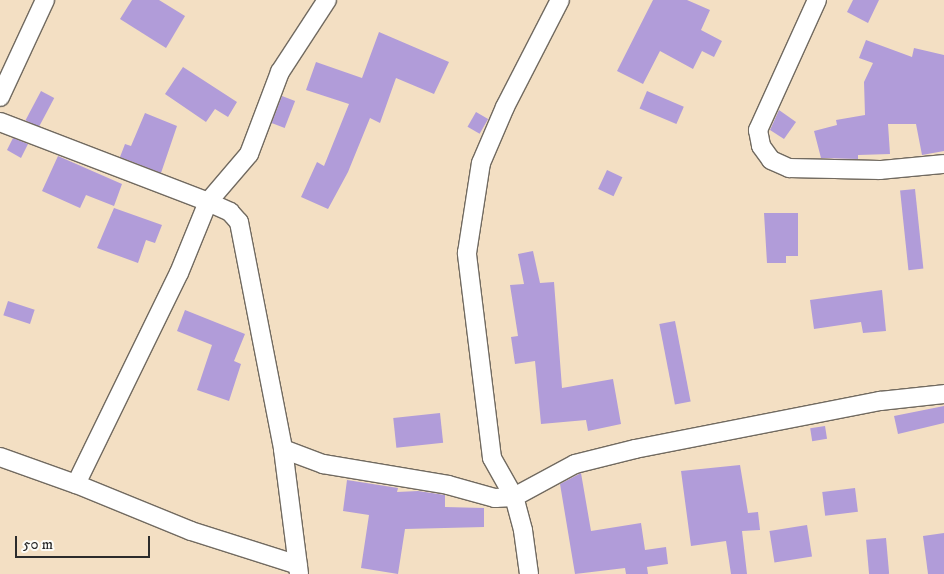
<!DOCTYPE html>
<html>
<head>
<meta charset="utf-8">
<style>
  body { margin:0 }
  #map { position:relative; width:944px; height:574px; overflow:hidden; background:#f3dfc3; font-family:"IM FELL DW Pica",serif }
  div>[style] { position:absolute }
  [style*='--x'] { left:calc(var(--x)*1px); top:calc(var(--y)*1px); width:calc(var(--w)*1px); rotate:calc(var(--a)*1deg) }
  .building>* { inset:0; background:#b19cd9; transform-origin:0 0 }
  .roads { filter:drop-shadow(1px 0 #716a60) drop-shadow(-1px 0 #716a60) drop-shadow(0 1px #716a60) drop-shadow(0 -1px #716a60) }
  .minor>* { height:18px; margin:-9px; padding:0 9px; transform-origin:9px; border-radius:9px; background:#fff }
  span { translate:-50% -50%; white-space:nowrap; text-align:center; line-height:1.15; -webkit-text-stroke:5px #fdfcf7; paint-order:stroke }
  .scale { position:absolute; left:15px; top:536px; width:135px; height:22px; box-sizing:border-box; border:2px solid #2b2b2b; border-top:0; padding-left:6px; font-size:15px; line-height:18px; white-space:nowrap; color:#2b2b2b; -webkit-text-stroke:4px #fdfcf7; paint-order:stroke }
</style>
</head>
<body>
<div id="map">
  <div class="building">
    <div style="clip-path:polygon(132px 0,159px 0,185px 16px,166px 48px,120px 19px)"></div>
    <div style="clip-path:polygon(653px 0,687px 0,710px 10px,701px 30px,722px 41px,714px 57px,702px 51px,693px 69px,660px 51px,643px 84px,617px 71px)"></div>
    <div style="clip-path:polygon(853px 0,879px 0,868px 23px,847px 12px)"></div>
    <div style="clip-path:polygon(379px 32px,449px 62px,434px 94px,396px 78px,380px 123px,370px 118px,348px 172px,328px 209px,301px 197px,317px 162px,324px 166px,349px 104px,306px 90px,316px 62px,362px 78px)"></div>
    <div style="clip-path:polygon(866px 40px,912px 57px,914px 48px,944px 55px,944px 151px,922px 155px,916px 124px,888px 124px,890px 154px,858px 155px,858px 159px,821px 158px,814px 131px,837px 125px,836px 120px,865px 115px,864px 82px,873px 63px,859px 58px)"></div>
    <div style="clip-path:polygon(183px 67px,237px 102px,228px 117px,215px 109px,206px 122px,165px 94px)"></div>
    <div style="left:41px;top:91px;width:15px;height:33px;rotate:28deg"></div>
    <div style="left:647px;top:91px;width:40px;height:19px;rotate:23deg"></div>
    <div style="left:282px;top:96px;width:14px;height:29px;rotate:21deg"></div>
    <div style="clip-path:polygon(779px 110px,796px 122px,784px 139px,770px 130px)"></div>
    <div style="left:476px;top:112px;width:14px;height:17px;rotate:30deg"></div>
    <div style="clip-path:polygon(145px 113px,177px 126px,161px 173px,120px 157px,125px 144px,131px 146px)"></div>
    <div style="clip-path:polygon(13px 138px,28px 144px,21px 158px,7px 150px)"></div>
    <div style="clip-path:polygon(58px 156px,122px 184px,114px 206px,86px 195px,80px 208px,42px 191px)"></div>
    <div style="left:607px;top:170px;width:17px;height:21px;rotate:25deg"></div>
    <div style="left:915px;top:189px;width:80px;height:15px;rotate:84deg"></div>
    <div style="clip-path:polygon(114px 208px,162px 225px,155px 243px,146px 240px,138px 263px,97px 248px)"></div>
    <div style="clip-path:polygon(764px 213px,798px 213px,798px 256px,786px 256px,786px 263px,767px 263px)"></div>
    <div style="clip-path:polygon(533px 251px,540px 283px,554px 282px,562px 388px,613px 379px,621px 424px,588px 431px,586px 420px,541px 424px,535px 361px,515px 364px,511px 337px,518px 336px,510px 285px,524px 284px,518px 254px)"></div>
    <div style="clip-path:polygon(882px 290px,886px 331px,863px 333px,861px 322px,814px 329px,810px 300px)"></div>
    <div style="left:8px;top:301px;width:28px;height:15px;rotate:18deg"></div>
    <div style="clip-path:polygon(185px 310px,245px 334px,234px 361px,241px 364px,229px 401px,197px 390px,212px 345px,177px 331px)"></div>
    <div style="left:675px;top:321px;width:82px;height:16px;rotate:79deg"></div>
    <div style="clip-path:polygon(944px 406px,944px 423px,898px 434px,894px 416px)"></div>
    <div style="left:440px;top:413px;width:30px;height:47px;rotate:84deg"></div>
    <div style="left:825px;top:426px;width:13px;height:15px;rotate:81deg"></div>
    <div style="clip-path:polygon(740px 465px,748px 513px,758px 512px,760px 530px,742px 531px,747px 574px,731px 574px,726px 541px,691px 546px,681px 471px)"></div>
    <div style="clip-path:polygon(581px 473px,591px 531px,641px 523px,645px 550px,666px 547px,668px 564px,647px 567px,648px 574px,626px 574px,625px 568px,575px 574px,560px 484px)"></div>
    <div style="clip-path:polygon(347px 480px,398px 488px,397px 492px,418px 491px,445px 495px,445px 507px,484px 508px,484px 527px,405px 529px,398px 574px,361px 568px,369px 515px,343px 511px)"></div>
    <div style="left:855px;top:488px;width:24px;height:33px;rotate:83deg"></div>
    <div style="left:807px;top:525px;width:32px;height:38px;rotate:81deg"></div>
    <div style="clip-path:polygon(944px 533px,944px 574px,928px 574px,923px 536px)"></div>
    <div style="left:886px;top:538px;width:36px;height:20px;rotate:85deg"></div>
  </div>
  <div class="roads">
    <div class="minor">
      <div style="--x:817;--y:0;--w:143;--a:114.4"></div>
      <div style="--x:758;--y:130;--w:16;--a:79"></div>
      <div style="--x:761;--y:146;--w:17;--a:54"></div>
      <div style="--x:771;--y:160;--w:20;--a:24"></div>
      <div style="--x:789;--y:168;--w:91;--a:1.3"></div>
      <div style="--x:880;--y:170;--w:64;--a:-5.4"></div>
      <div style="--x:0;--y:97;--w:107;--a:-65.1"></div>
      <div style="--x:0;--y:122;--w:223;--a:21"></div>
      <div style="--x:208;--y:202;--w:24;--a:24"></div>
      <div style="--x:230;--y:212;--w:13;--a:48"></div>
      <div style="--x:239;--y:222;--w:231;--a:79"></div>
      <div style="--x:283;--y:449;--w:126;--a:82.7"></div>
      <div style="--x:283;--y:449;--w:43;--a:20.6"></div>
      <div style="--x:323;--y:464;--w:127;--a:9.5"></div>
      <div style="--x:448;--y:485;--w:49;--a:15.5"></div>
      <div style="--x:495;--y:498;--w:19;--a:-3"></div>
      <div style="--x:514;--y:497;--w:69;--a:-28.4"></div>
      <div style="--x:575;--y:464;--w:62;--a:-14"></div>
      <div style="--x:635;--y:449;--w:250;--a:-11.1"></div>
      <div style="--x:880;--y:401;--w:64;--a:-6.2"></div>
      <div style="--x:0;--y:457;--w:81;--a:19.6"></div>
      <div style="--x:76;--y:484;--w:124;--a:22.2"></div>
      <div style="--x:191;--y:531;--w:112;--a:17.6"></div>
      <div style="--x:76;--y:484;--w:235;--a:-64"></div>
      <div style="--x:179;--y:273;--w:77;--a:-67.8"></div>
      <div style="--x:208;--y:202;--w:63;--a:-49.5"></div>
      <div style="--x:249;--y:154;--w:88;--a:-69.3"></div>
      <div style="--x:280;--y:72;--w:86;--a:-56.9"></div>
      <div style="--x:529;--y:574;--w:44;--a:-97.8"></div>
      <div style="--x:523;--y:530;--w:34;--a:-105"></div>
      <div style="--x:514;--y:497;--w:45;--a:-119.4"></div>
      <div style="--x:492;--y:458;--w:207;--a:-97"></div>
      <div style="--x:467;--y:253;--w:91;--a:-81.2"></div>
      <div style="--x:481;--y:163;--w:61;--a:-66.8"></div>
      <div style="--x:505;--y:107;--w:120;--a:-62.8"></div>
    </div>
  </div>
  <div class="scale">50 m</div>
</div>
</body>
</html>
